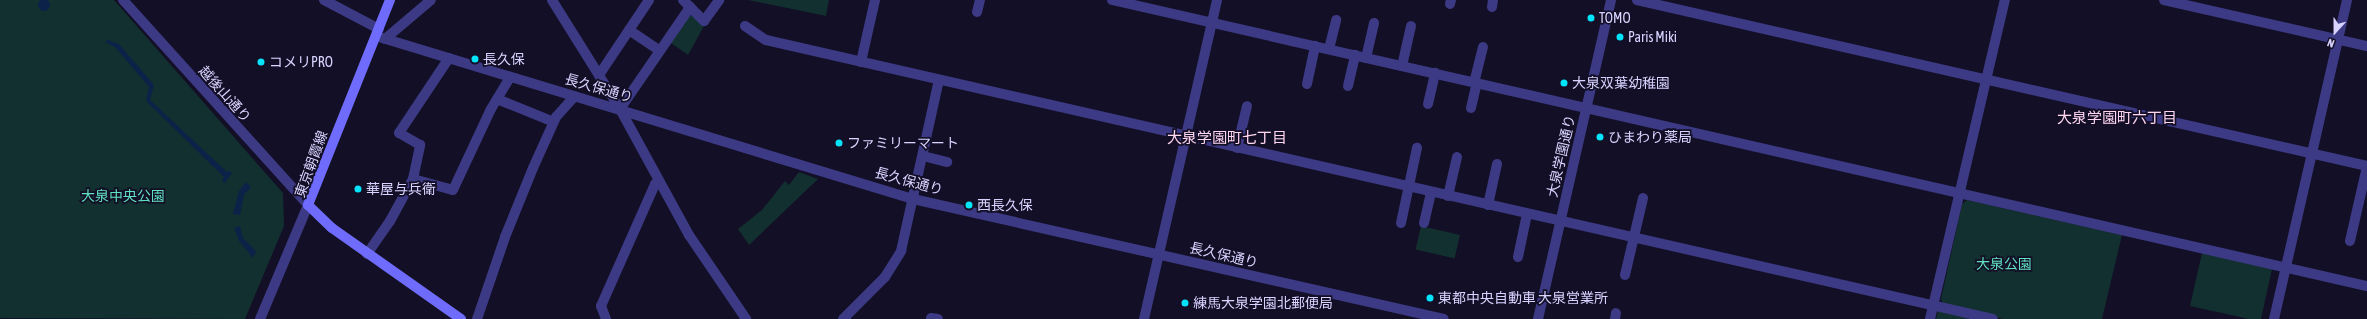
<!DOCTYPE html>
<html>
<head>
<meta charset="utf-8">
<style>
  body { margin:0 }
  #map { position:relative; width:2367px; height:319px; overflow:hidden; background:#130f26; font-family:"Asap Condensed","Noto Sans JP",sans-serif }
  div>[style] { position:absolute }
  [style*='--x'] { left:calc(var(--x)*1px); top:calc(var(--y)*1px); width:calc(var(--w)*1px); rotate:calc(var(--a)*1deg) }
  .green>* { inset:0; background:#12302f; transform-origin:0 0 }
  .water>* { inset:0; background:#0c2248 }
  .round { border-radius:50% }
  .minor>* { height:10px; margin:-5px; padding:0 5px; transform-origin:5px; border-radius:5px; background:#3d3a85 }
  .tertiary>* { height:10px; margin:-5px; padding:0 5px; transform-origin:5px; border-radius:5px; background:#3d3a85 }
  .secondary>* { height:10px; margin:-5px; padding:0 5px; transform-origin:5px; border-radius:5px; background:#6f6bff }
  .dots>* { width:11px; height:11px; translate:-50% -50%; box-sizing:border-box; border:2px solid #130f26; border-radius:50% }
  span { translate:-50% -50%; white-space:nowrap; text-align:center; line-height:1.15; -webkit-text-stroke:3.5px #130f26; paint-order:stroke }
  .poi-label { font-size:14px; color:#d9d4ff }
  .left { translate:0 -50%; text-align:left }
  .street-label { font-size:14px; color:#d9d4ff }
  .park-label { font-size:14px; color:#5fe0c0 }
  .neighbourhood-label { font-size:15px; color:#ffd6f0 }
  .north { position:absolute; left:2315px; top:12px; width:40px; height:40px; -webkit-text-stroke:3px #130f26; paint-order:stroke; rotate:201deg; font-size:11px; font-weight:700; line-height:16px; text-align:center; color:#d9d4ff }
  .north::after { content:''; display:block; margin:auto; width:14px; height:18px; background:#d9d4ff; clip-path:polygon(50% 0,100% 100%,50% 72%,0 100%) }
</style>
</head>
<body>
<div id="map">
  <div class="green">
    <div style="clip-path:polygon(0 0,114px 0,283px 193px,284px 226px,245px 319px,0 318px)"></div>
    <div style="clip-path:polygon(748px 0,829px 0,826px 16px)"></div>
    <div style="clip-path:polygon(689px 16px,694px 16px,704px 26px,688px 55px,671px 43px)"></div>
    <div style="clip-path:polygon(799px 172px,818px 179px,749px 245px,738px 229px,762px 210px,785px 181px,789px 185px)"></div>
    <div style="clip-path:polygon(1967px 200px,2122px 235px,2102px 319px,2003px 319px,1944px 306px,1941px 299px,1962px 204px)"></div>
    <div style="left:1421px;top:226px;width:40px;height:24px;rotate:13deg"></div>
    <div style="clip-path:polygon(2202px 253px,2272px 269px,2261px 319px,2249px 319px,2190px 306px)"></div>
    <div style="clip-path:polygon(1938px 311px,1972px 319px,1936px 319px)"></div>
  </div>
  <div class="water">
    <div class="round" style="left:38px;top:-1px;width:12px;height:12px"></div>
    <div style="clip-path:polygon(108px 40px,119px 44px,154px 85px,150px 100px,227px 172px,229px 171px,232px 173px,225px 183px,222px 181px,224px 177px,146px 101px,149px 87px,115px 47px,105px 42px)"></div>
    <div style="clip-path:polygon(246px 182px,251px 187px,244px 195px,240px 215px,233px 214px,239px 191px)"></div>
    <div style="clip-path:polygon(240px 226px,243px 238px,256px 251px,253px 258px,239px 241px,234px 228px)"></div>
  </div>
  <div class="minor">
    <div style="--x:324;--y:0;--w:62;--a:27.8"></div>
    <div style="--x:552;--y:0;--w:128;--a:58"></div>
    <div style="--x:620;--y:109;--w:144;--a:61.3"></div>
    <div style="--x:689;--y:235;--w:102;--a:55.8"></div>
    <div style="--x:683;--y:0;--w:30;--a:45"></div>
    <div style="--x:704;--y:21;--w:26;--a:-54"></div>
    <div style="--x:1112;--y:0;--w:1287;--a:12.84"></div>
    <div style="--x:1637;--y:0;--w:749;--a:12.81"></div>
    <div style="--x:2164;--y:0;--w:208;--a:12.8"></div>
    <div style="--x:1450;--y:4;--w:4;--a:-76"></div>
    <div style="--x:1492;--y:7;--w:7;--a:-82"></div>
    <div style="--x:977;--y:12;--w:12;--a:-76"></div>
    <div style="--x:745;--y:26;--w:25;--a:34"></div>
    <div style="--x:766;--y:40;--w:1258;--a:12.81"></div>
    <div style="--x:629;--y:30;--w:37;--a:34"></div>
    <div style="--x:385;--y:39;--w:60;--a:-40.3"></div>
    <div style="--x:1329;--y:49;--w:30;--a:-76"></div>
    <div style="--x:1366;--y:58;--w:36;--a:-77"></div>
    <div style="--x:861;--y:62;--w:64;--a:-77.3"></div>
    <div style="--x:1402;--y:66;--w:41;--a:-77.3"></div>
    <div style="--x:599;--y:75;--w:90;--a:-56.3"></div>
    <div style="--x:1474;--y:83;--w:37;--a:-76"></div>
    <div style="--x:1307;--y:84;--w:39;--a:-78"></div>
    <div style="--x:1348;--y:86;--w:32;--a:-77"></div>
    <div style="--x:497;--y:99;--w:61;--a:22"></div>
    <div style="--x:1428;--y:104;--w:32;--a:-77"></div>
    <div style="--x:1471;--y:108;--w:26;--a:-77"></div>
    <div style="--x:620;--y:109;--w:124;--a:-55.5"></div>
    <div style="--x:1237;--y:148;--w:43;--a:-76.6"></div>
    <div style="--x:923;--y:156;--w:25;--a:14"></div>
    <div style="--x:413;--y:179;--w:41;--a:15.4"></div>
    <div style="--x:453;--y:190;--w:89;--a:-64.9"></div>
    <div style="--x:491;--y:109;--w:37;--a:-59"></div>
    <div style="--x:1448;--y:196;--w:40;--a:-77"></div>
    <div style="--x:1488;--y:205;--w:42;--a:-77.6"></div>
    <div style="--x:1401;--y:223;--w:77;--a:-78"></div>
    <div style="--x:1424;--y:223;--w:32;--a:-77"></div>
    <div style="--x:2350;--y:241;--w:76;--a:-77.1"></div>
    <div style="--x:367;--y:254;--w:40;--a:-55.1"></div>
    <div style="--x:390;--y:221;--w:48;--a:-61.3"></div>
    <div style="--x:413;--y:179;--w:35;--a:-78"></div>
    <div style="--x:420;--y:145;--w:24;--a:-150"></div>
    <div style="--x:399;--y:133;--w:90;--a:-56.3"></div>
    <div style="--x:1518;--y:257;--w:44;--a:-78.2"></div>
    <div style="--x:1625;--y:275;--w:79;--a:-76.8"></div>
    <div style="--x:931;--y:318;--w:7;--a:8"></div>
    <div style="--x:477;--y:319;--w:87;--a:-71.1"></div>
    <div style="--x:505;--y:237;--w:74;--a:-67.9"></div>
    <div style="--x:533;--y:168;--w:56;--a:-65.7"></div>
    <div style="--x:556;--y:117;--w:28;--a:-48"></div>
    <div style="--x:606;--y:319;--w:14;--a:-111"></div>
    <div style="--x:601;--y:306;--w:133;--a:-66.1"></div>
    <div style="--x:655;--y:184;--w:4;--a:-27"></div>
    <div style="--x:843;--y:319;--w:59;--a:-45"></div>
    <div style="--x:885;--y:277;--w:31;--a:-58"></div>
    <div style="--x:901;--y:251;--w:175;--a:-77.5"></div>
    <div style="--x:1144;--y:319;--w:327;--a:-77.1"></div>
    <div style="--x:1615;--y:319;--w:6;--a:-81"></div>
    <div style="--x:1930;--y:319;--w:328;--a:-76.8"></div>
    <div style="--x:2274;--y:319;--w:327;--a:-77.1"></div>
  </div>
  <div class="tertiary">
    <div style="--x:123;--y:0;--w:276;--a:47.9"></div>
    <div style="--x:308;--y:205;--w:124;--a:112.8"></div>
    <div style="--x:376;--y:36;--w:561;--a:16.89"></div>
    <div style="--x:913;--y:199;--w:544;--a:12.73"></div>
    <div style="--x:1538;--y:319;--w:327;--a:-77.1"></div>
  </div>
  <div class="secondary">
    <div style="--x:390;--y:0;--w:221;--a:111.8"></div>
    <div style="--x:308;--y:205;--w:33;--a:44"></div>
    <div style="--x:332;--y:228;--w:158;--a:35.2"></div>
  </div>
  <div class="dots">
    <div style="left:1591px;top:18px;background:#00e5ff"></div>
    <div style="left:1620px;top:37px;background:#00e5ff"></div>
    <div style="left:475px;top:59px;background:#00e5ff"></div>
    <div style="left:261px;top:62px;background:#00e5ff"></div>
    <div style="left:1564px;top:83px;background:#00e5ff"></div>
    <div style="left:1600px;top:137px;background:#00e5ff"></div>
    <div style="left:839px;top:143px;background:#00e5ff"></div>
    <div style="left:358px;top:189px;background:#00e5ff"></div>
    <div style="left:969px;top:205px;background:#00e5ff"></div>
    <div style="left:1430px;top:298px;background:#00e5ff"></div>
    <div style="left:1185px;top:303px;background:#00e5ff"></div>
  </div>
  <div class="poi-label">
    <span class="left" style="left:1599px;top:18px">TOMO</span>
    <span class="left" style="left:1628px;top:37px">Paris Miki</span>
    <span class="left" style="left:483px;top:59px">長久保</span>
    <span class="left" style="left:269px;top:62px">コメリPRO</span>
    <span class="left" style="left:1572px;top:83px">大泉双葉幼稚園</span>
    <span class="left" style="left:1608px;top:137px">ひまわり薬局</span>
    <span class="left" style="left:847px;top:143px">ファミリーマート</span>
    <span class="left" style="left:366px;top:189px">華屋与兵衛</span>
    <span class="left" style="left:977px;top:205px">西長久保</span>
    <span class="left" style="left:1438px;top:298px">東都中央自動車 大泉営業所</span>
    <span class="left" style="left:1193px;top:303px">練馬大泉学園北郵便局</span>
  </div>
  <div class="street-label">
    <span style="left:599px;top:88px;rotate:16deg">長久保通り</span>
    <span style="left:225px;top:94px;rotate:48deg">越後山通り</span>
    <span style="left:1561px;top:156px;rotate:-77deg">大泉学園通り</span>
    <span style="left:311px;top:164px;rotate:-70deg">東京朝霞線</span>
    <span style="left:909px;top:181px;rotate:15deg">長久保通り</span>
    <span style="left:1224px;top:255px;rotate:13deg">長久保通り</span>
  </div>
  <div class="park-label">
    <span style="left:123px;top:196px">大泉中央公園</span>
    <span style="left:2004px;top:264px">大泉公園</span>
  </div>
  <div class="neighbourhood-label">
    <span style="left:2117px;top:118px">大泉学園町六丁目</span>
    <span style="left:1227px;top:138px">大泉学園町七丁目</span>
  </div>
  <div class="north">N</div>
</div>
</body>
</html>
